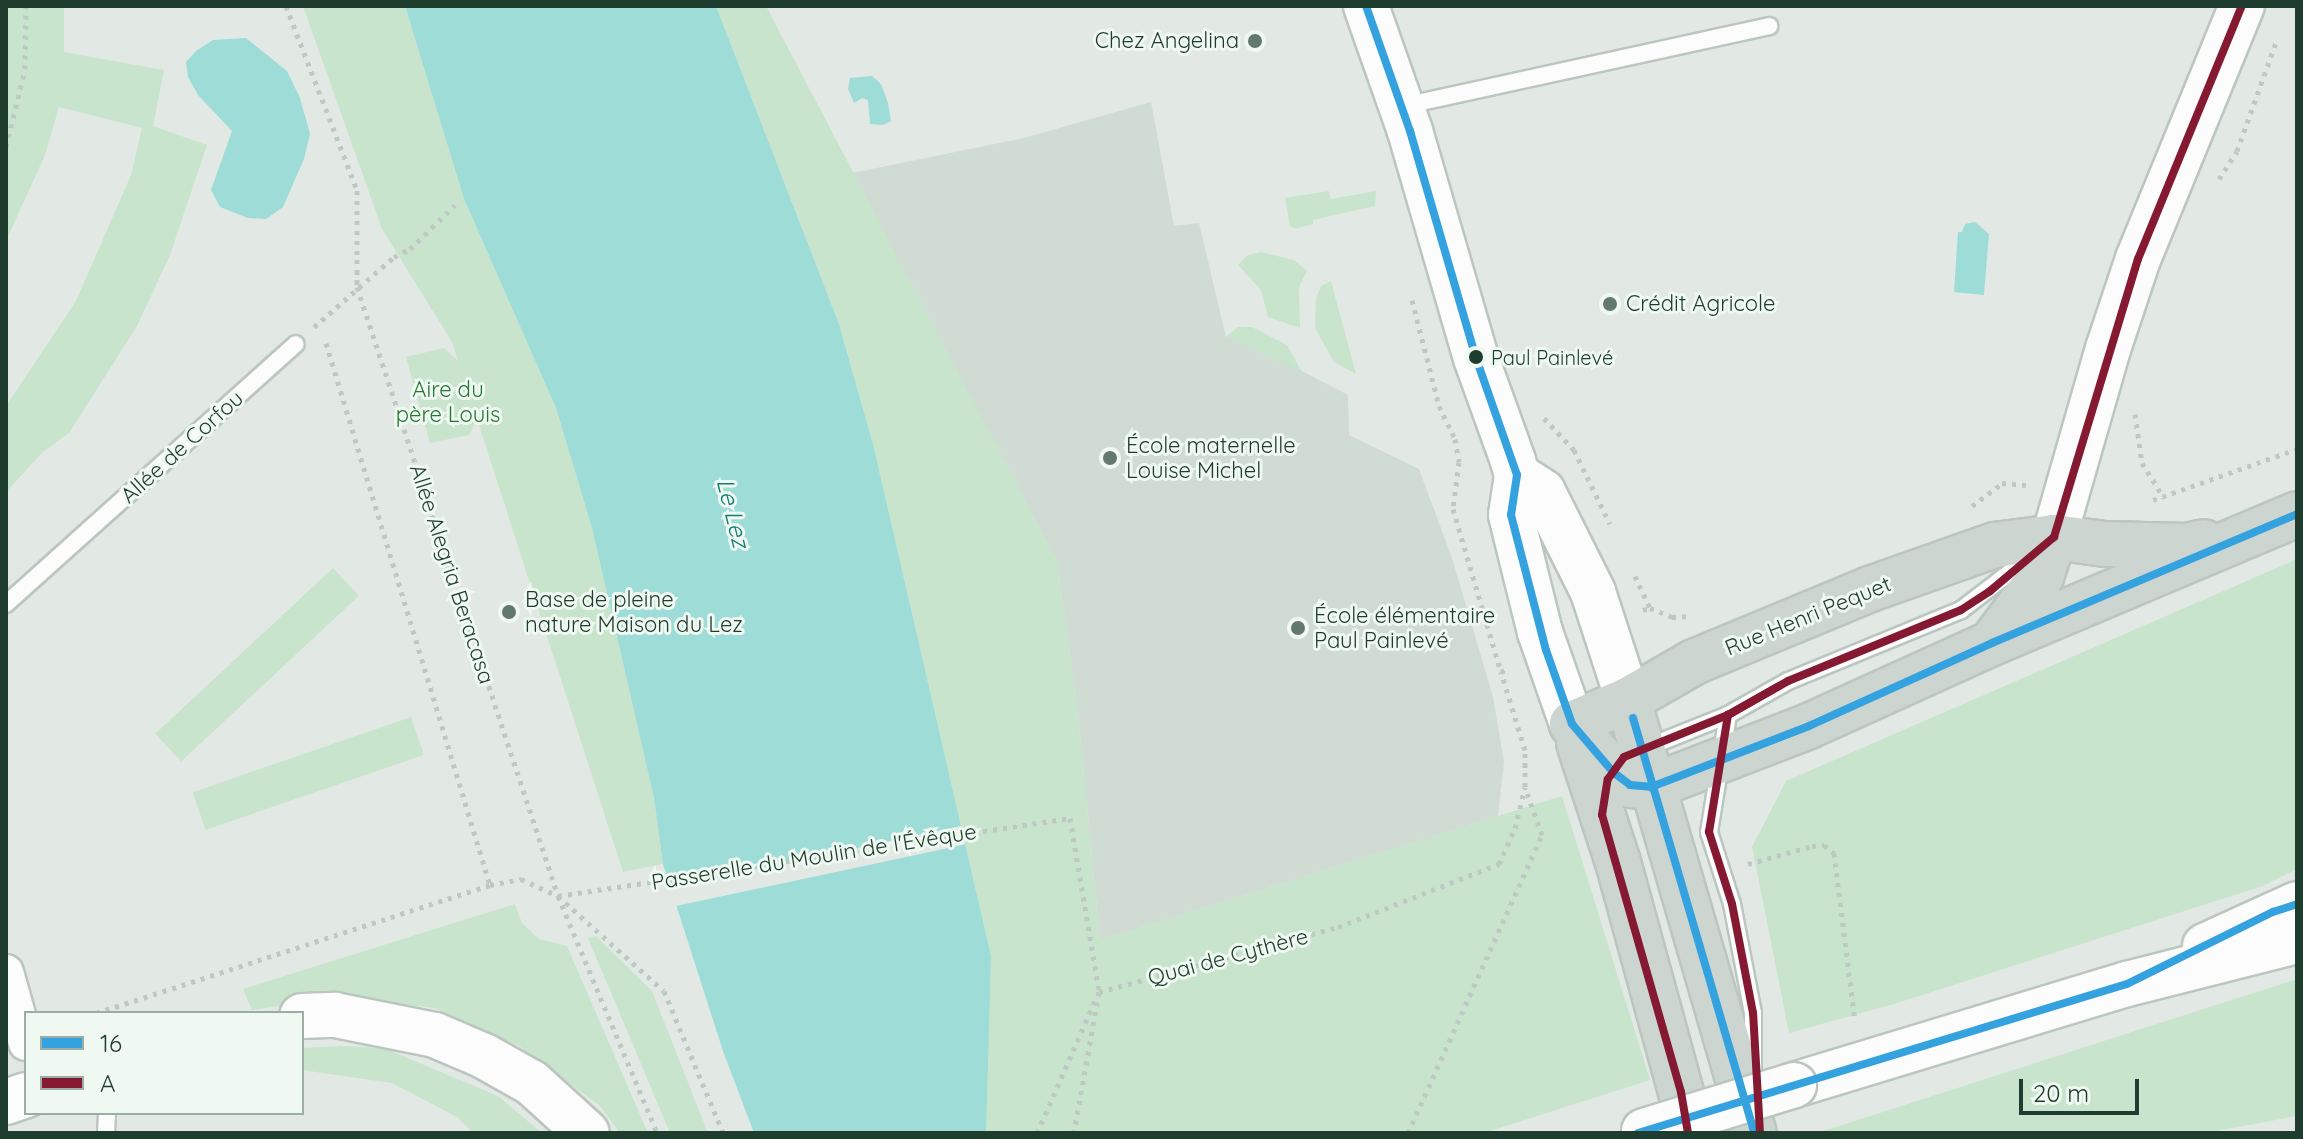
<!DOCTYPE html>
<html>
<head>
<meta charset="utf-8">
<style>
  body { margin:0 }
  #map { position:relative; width:2303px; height:1139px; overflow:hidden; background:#e2e9e4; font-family:Quicksand,sans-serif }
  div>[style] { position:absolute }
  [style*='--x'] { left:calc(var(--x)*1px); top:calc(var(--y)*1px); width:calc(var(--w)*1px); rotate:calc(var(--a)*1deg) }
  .built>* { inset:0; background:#cfdbd3 }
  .green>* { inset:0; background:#c9e4cc; transform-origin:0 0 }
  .water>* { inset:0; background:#9edcd7 }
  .pier>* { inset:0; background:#e2e9e4; transform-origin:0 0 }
  .path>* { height:5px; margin-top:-2.5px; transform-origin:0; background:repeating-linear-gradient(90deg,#bfc9c3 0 4px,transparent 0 10px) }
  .roads { filter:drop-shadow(2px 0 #bbc6bf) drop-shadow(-2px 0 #bbc6bf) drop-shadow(0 2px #bbc6bf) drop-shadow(0 -2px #bbc6bf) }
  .service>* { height:16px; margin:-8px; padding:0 8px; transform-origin:8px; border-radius:8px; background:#fbfcfb }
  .minor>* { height:34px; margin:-17px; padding:0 17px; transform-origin:17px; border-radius:17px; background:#fbfcfb }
  .secondary>* { height:44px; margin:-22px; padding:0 22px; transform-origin:22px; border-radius:22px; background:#fbfcfb }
  .primary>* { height:44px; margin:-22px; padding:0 22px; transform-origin:22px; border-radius:22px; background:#ccd5d0 }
  .bridges { filter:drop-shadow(2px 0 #bbc6bf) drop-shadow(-2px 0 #bbc6bf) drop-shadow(0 2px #bbc6bf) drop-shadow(0 -2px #bbc6bf) }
  .secondary-bridge>* { height:44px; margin:-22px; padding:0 22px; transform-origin:22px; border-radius:22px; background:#fbfcfb }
  .bus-1>* { height:8px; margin:-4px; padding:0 4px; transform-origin:4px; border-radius:4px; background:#35a2e0 }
  .bus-2>* { height:8px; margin:-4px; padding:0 4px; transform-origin:4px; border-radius:4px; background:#841931 }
  .dots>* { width:22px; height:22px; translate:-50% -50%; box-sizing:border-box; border:4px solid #f0f8f2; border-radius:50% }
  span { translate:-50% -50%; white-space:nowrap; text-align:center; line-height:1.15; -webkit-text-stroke:6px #f0f8f2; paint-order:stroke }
  .bus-label { font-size:20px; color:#1e3d2e }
  .left { translate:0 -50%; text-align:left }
  .poi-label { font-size:22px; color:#1e3d2e }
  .right { translate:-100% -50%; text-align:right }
  .park-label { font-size:22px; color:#257833 }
  .street-label { font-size:22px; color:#1e3d2e }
  .water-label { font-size:24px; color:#137e79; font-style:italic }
  .frame { position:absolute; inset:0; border:8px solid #1e3d2e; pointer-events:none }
  .legend { position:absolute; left:24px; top:1011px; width:280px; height:104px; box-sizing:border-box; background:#f0f8f2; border:2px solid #9cada4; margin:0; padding:10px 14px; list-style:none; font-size:24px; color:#1e3d2e }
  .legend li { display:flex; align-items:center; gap:16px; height:40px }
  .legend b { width:40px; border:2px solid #9cada4 }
  .scale { position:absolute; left:2019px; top:1079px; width:120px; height:36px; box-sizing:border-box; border:4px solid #1e3d2e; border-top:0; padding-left:10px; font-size:24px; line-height:28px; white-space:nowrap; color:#1e3d2e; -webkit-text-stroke:6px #f0f8f2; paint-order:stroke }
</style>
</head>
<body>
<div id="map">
  <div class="built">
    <div style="clip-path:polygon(1151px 102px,1174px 226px,1199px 223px,1226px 337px,1273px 356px,1348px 395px,1349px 435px,1419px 469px,1452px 558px,1493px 697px,1504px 762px,1498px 816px,1100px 940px,1078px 713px,1057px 561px,852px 173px,1024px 138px)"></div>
  </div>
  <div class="green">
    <div style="clip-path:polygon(6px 6px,64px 6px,64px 52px,164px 70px,153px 126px,207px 145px,170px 255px,137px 326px,69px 433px,43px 452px,6px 492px,6px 406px,76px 301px,131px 175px,142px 128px,59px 107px,45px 155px,6px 241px)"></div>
    <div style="clip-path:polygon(303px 6px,405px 6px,464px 199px,556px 408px,592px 528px,654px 798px,663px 864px,623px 872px,477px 419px,469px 435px,430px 443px,406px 357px,444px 348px,458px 361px,452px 342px,382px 229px)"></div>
    <div style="clip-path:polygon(716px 6px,766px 6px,1057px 561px,1078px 713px,1100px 940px,1562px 796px,1650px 1080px,1484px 1133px,985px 1133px,991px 956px,873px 444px,839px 324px)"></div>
    <div style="clip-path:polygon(1329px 191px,1331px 199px,1376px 191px,1375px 206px,1313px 220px,1313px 224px,1295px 229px,1290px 226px,1285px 198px)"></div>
    <div style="clip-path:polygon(1261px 252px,1294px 260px,1307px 271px,1299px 287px,1300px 328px,1268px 317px,1261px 290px,1238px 265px,1248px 255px)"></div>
    <div style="clip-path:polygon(1331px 281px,1356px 374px,1334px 362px,1315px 328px,1316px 298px,1321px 286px)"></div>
    <div style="clip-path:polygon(1238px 327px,1252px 327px,1287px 345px,1302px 372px,1226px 337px)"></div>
    <div style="clip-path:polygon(2297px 559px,2297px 869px,2263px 886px,1894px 1004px,1789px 1033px,1752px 847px,1786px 781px)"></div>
    <div style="left:333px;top:568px;width:38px;height:243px;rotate:47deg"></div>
    <div style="left:411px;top:717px;width:40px;height:231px;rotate:71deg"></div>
    <div style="clip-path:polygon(515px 904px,522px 923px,539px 939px,567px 946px,648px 1133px,620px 1133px,600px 1106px,519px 1046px,435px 1008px,343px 997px,252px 1010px,243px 989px)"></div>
    <div style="clip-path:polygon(596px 936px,652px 991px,708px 1133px,670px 1133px,588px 938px)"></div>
    <div style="clip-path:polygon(2297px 979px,2297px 1116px,2205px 1133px,1817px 1133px)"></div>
    <div style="clip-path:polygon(340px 1046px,384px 1048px,498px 1096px,542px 1133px,473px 1133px,457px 1117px,392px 1083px,302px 1070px,302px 1048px)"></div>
  </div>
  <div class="water">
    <div style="clip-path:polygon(405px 6px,716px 6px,839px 324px,873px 444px,991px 956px,986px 1133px,754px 1133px,723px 1051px,663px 864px,654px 798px,592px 528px,556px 408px,464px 199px)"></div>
    <div style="clip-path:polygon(246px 38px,287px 71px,300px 98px,310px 134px,304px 159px,283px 207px,266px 219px,248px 218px,220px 207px,211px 190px,232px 131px,198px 95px,188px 77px,186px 62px,196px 51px,213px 40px)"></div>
    <div style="clip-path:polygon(872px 76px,881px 84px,888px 103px,891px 121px,883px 125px,870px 124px,868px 100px,862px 98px,854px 103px,848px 89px,850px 78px)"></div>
    <div style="clip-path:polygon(1975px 222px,1989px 234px,1984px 295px,1954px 292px,1958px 232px,1962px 232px,1965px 224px)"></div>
  </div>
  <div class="pier">
    <div style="left:961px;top:826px;width:19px;height:299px;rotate:78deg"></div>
  </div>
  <div class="path">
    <div style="--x:286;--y:6;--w:197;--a:68.9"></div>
    <div style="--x:357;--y:190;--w:97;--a:90"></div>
    <div style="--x:357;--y:287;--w:641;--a:71.73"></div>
    <div style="--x:558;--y:896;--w:257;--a:67.3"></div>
    <div style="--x:6;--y:147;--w:80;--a:-76.3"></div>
    <div style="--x:25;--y:69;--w:63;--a:-89.1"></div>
    <div style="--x:2219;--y:179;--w:33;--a:-57"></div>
    <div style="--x:2237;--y:151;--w:116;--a:-70.3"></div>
    <div style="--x:1412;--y:300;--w:109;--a:75.7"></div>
    <div style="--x:1439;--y:406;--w:37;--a:64"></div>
    <div style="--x:1455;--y:439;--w:23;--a:80"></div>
    <div style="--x:1459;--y:462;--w:47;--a:97.3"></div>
    <div style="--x:1453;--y:509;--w:170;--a:73.6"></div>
    <div style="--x:314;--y:327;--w:106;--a:-41.2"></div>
    <div style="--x:394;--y:257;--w:18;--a:-27"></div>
    <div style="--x:410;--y:249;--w:63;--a:-44.4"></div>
    <div style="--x:326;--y:343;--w:566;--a:73.17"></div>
    <div style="--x:2135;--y:414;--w:49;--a:81.9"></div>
    <div style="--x:2142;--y:463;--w:41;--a:57.8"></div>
    <div style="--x:1544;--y:418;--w:44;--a:46.8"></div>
    <div style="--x:1574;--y:450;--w:82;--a:64.1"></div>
    <div style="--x:2153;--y:500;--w:153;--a:-19.5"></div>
    <div style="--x:1972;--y:506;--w:38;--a:-37"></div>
    <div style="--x:2002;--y:483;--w:24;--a:5"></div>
    <div style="--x:1635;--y:576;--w:35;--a:65"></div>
    <div style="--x:1643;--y:610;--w:7;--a:-16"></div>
    <div style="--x:1650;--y:608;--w:24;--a:22"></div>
    <div style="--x:1672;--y:617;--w:19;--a:-3"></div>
    <div style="--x:1748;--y:864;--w:66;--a:-15.7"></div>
    <div style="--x:1812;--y:846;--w:12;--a:-5"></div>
    <div style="--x:1824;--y:845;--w:13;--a:39"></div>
    <div style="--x:1834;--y:853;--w:170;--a:82.9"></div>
    <div style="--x:558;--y:896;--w:518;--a:-8.66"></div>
    <div style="--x:1070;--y:818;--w:176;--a:80.5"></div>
    <div style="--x:1099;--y:992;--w:143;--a:100.1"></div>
    <div style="--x:1099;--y:992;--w:248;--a:-15.2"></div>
    <div style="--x:1338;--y:927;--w:173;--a:-21.4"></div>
    <div style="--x:1499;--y:864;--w:39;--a:-66"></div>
    <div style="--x:1515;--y:828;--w:42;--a:-76.3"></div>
    <div style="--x:1525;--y:787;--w:37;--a:-90"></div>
    <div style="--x:1525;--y:750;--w:82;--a:-107.1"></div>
    <div style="--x:1501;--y:672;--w:9;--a:-27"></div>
    <div style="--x:96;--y:1013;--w:414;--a:-18"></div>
    <div style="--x:490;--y:885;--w:32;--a:-11"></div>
    <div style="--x:521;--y:879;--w:41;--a:24.7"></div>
    <div style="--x:558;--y:896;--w:142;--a:41.9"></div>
    <div style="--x:664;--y:991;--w:154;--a:67.4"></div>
    <div style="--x:1037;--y:1133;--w:144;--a:-66.3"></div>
    <div style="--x:1408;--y:1133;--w:327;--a:-65.8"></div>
    <div style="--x:1542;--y:835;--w:48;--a:-109.6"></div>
  </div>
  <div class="roads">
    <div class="service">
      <div style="--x:1403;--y:106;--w:375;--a:-12.3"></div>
      <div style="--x:6;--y:604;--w:389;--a:-41.9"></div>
      <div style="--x:1728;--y:715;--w:119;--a:99.2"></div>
      <div style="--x:1709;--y:832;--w:76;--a:72.3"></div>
      <div style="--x:1732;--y:904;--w:111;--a:79.1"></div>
      <div style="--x:1753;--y:1013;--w:58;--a:90"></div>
      <div style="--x:1643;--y:749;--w:92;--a:-21.8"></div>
      <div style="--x:1728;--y:715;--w:69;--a:-29.5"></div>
      <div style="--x:1788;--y:681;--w:187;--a:-22.3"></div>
      <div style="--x:1961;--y:610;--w:97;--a:-37.5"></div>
      <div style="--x:106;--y:1133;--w:20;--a:-87"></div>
    </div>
    <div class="minor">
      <div style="--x:6;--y:972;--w:74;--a:74.3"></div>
    </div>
    <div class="secondary">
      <div style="--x:1366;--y:6;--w:133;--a:70.6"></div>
      <div style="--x:1410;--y:131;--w:236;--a:73.8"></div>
      <div style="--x:1476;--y:358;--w:109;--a:70.2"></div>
      <div style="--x:1513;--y:461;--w:15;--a:74"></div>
      <div style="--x:1517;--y:475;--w:40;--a:98.5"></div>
      <div style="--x:1511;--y:515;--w:121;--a:76.1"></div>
      <div style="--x:1540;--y:632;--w:97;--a:70.8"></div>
      <div style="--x:1517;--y:475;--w:31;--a:33"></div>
      <div style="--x:1543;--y:492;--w:112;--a:63.4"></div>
      <div style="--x:1593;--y:592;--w:114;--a:72"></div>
      <div style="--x:2054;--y:537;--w:196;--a:-74"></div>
      <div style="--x:2108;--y:349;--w:95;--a:-71.6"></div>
      <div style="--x:2138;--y:259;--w:274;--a:-67.7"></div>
      <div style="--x:2205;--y:946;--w:101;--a:-24.5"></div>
      <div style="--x:302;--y:1016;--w:33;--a:-2"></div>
      <div style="--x:335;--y:1015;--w:102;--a:11.3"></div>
      <div style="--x:435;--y:1035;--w:53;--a:23.2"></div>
      <div style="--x:484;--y:1056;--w:55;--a:29.4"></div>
      <div style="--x:532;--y:1083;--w:74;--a:42.3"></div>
      <div style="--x:1794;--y:1085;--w:348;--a:-16.9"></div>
      <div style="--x:2127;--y:984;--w:175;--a:-14.2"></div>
      <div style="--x:6;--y:1102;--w:21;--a:-19"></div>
    </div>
    <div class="primary">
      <div style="--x:1993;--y:641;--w:80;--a:-53.1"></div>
      <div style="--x:2041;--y:577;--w:42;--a:-72"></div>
      <div style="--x:1628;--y:700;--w:451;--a:73.8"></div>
      <div style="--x:1572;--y:724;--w:63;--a:49.5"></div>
      <div style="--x:1613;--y:772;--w:21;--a:37"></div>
      <div style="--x:1630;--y:785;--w:21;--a:5"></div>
      <div style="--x:1651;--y:787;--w:169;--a:-21.1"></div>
      <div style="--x:1809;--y:726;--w:201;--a:-24.4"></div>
      <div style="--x:1992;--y:643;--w:331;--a:-22.9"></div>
      <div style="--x:1572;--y:724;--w:61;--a:-23.2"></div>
      <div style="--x:1628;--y:700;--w:76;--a:-29.9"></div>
      <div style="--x:1694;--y:662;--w:191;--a:-22.5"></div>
      <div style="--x:1870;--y:589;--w:133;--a:-19.4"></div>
      <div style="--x:1995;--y:545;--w:60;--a:-7.7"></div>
      <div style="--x:2054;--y:537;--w:51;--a:7.8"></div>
      <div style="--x:2105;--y:544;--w:82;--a:1.4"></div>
      <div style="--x:2187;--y:546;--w:17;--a:-13"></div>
      <div style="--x:1579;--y:743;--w:125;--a:71.9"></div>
      <div style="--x:1618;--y:862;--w:238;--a:74.7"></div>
      <div style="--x:1681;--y:1092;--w:42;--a:80.3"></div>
    </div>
  </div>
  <div class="bridges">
    <div class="secondary-bridge">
      <div style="--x:1644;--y:1131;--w:157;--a:-17"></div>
    </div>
  </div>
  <div class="bus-1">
    <div style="--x:1366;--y:6;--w:133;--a:70.6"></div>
    <div style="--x:1410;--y:131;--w:236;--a:73.8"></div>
    <div style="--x:1476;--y:358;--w:124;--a:70.7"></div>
    <div style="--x:1517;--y:475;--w:40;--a:98.5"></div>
    <div style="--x:1511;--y:515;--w:139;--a:75.5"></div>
    <div style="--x:1546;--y:650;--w:78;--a:70.6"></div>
    <div style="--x:1572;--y:724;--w:63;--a:49.5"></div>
    <div style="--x:1613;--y:772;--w:21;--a:37"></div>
    <div style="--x:1630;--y:785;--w:21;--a:5"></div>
    <div style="--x:1651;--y:787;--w:169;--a:-21.1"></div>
    <div style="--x:1809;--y:726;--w:201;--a:-24.4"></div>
    <div style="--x:1992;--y:643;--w:331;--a:-22.9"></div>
    <div style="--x:1633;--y:718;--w:432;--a:73.7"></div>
    <div style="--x:1638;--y:1133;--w:511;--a:-16.95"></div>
    <div style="--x:2127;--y:984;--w:163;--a:-26.3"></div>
    <div style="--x:2273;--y:912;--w:25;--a:-18"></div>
  </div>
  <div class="bus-2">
    <div style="--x:2054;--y:537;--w:290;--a:-73.2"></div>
    <div style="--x:2138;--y:259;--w:274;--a:-67.7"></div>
    <div style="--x:1688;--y:1133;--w:42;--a:-99.7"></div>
    <div style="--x:1681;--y:1092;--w:288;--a:-105.9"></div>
    <div style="--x:1602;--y:815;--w:36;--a:-81"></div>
    <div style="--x:1608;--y:779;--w:27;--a:-54"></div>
    <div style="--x:1624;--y:757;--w:112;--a:-22"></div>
    <div style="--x:1728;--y:715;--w:69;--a:-29.5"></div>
    <div style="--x:1788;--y:681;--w:187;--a:-22.3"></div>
    <div style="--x:1961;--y:610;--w:35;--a:-33"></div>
    <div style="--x:1990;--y:591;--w:84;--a:-40.2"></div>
    <div style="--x:1760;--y:1133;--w:120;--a:-93.3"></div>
    <div style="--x:1753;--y:1013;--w:111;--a:-100.9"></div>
    <div style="--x:1732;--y:904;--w:76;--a:-107.7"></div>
    <div style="--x:1709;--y:832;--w:119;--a:-80.8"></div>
    <div style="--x:1728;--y:715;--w:59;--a:-29.6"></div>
  </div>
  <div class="dots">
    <div style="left:1255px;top:41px;background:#63796e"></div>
    <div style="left:1610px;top:304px;background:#63796e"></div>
    <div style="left:1476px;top:357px;background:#1e3d2e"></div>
    <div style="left:1110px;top:458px;background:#63796e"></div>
    <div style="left:509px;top:612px;background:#63796e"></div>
    <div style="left:1298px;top:628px;background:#63796e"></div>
  </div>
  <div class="bus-label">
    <span class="left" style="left:1491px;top:357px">Paul Painlevé</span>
  </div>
  <div class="poi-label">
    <span class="right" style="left:1239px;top:41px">Chez Angelina</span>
    <span class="left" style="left:1626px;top:304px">Crédit Agricole</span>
    <span class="left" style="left:1126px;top:458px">École maternelle<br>Louise Michel</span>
    <span class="left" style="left:525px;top:612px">Base de pleine<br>nature Maison du Lez</span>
    <span class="left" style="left:1314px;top:628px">École élémentaire<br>Paul Painlevé</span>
  </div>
  <div class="park-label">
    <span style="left:448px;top:402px">Aire du<br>père Louis</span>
  </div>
  <div class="street-label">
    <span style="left:182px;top:447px;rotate:-42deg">Allée de Corfou</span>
    <span style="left:452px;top:574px;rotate:72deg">Allée Alegria Beracasa</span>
    <span style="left:1808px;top:616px;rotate:-22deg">Rue Henri Pequet</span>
    <span style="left:814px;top:857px;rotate:-9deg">Passerelle du Moulin de l'Évêque</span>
    <span style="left:1228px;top:957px;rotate:-15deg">Quai de Cythère</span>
  </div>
  <div class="water-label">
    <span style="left:733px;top:513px;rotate:76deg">Le Lez</span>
  </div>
  <div class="frame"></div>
  <ul class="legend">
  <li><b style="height:10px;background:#35a2e0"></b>16</li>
  <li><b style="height:10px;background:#841931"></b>A</li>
  </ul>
  <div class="scale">20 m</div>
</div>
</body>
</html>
